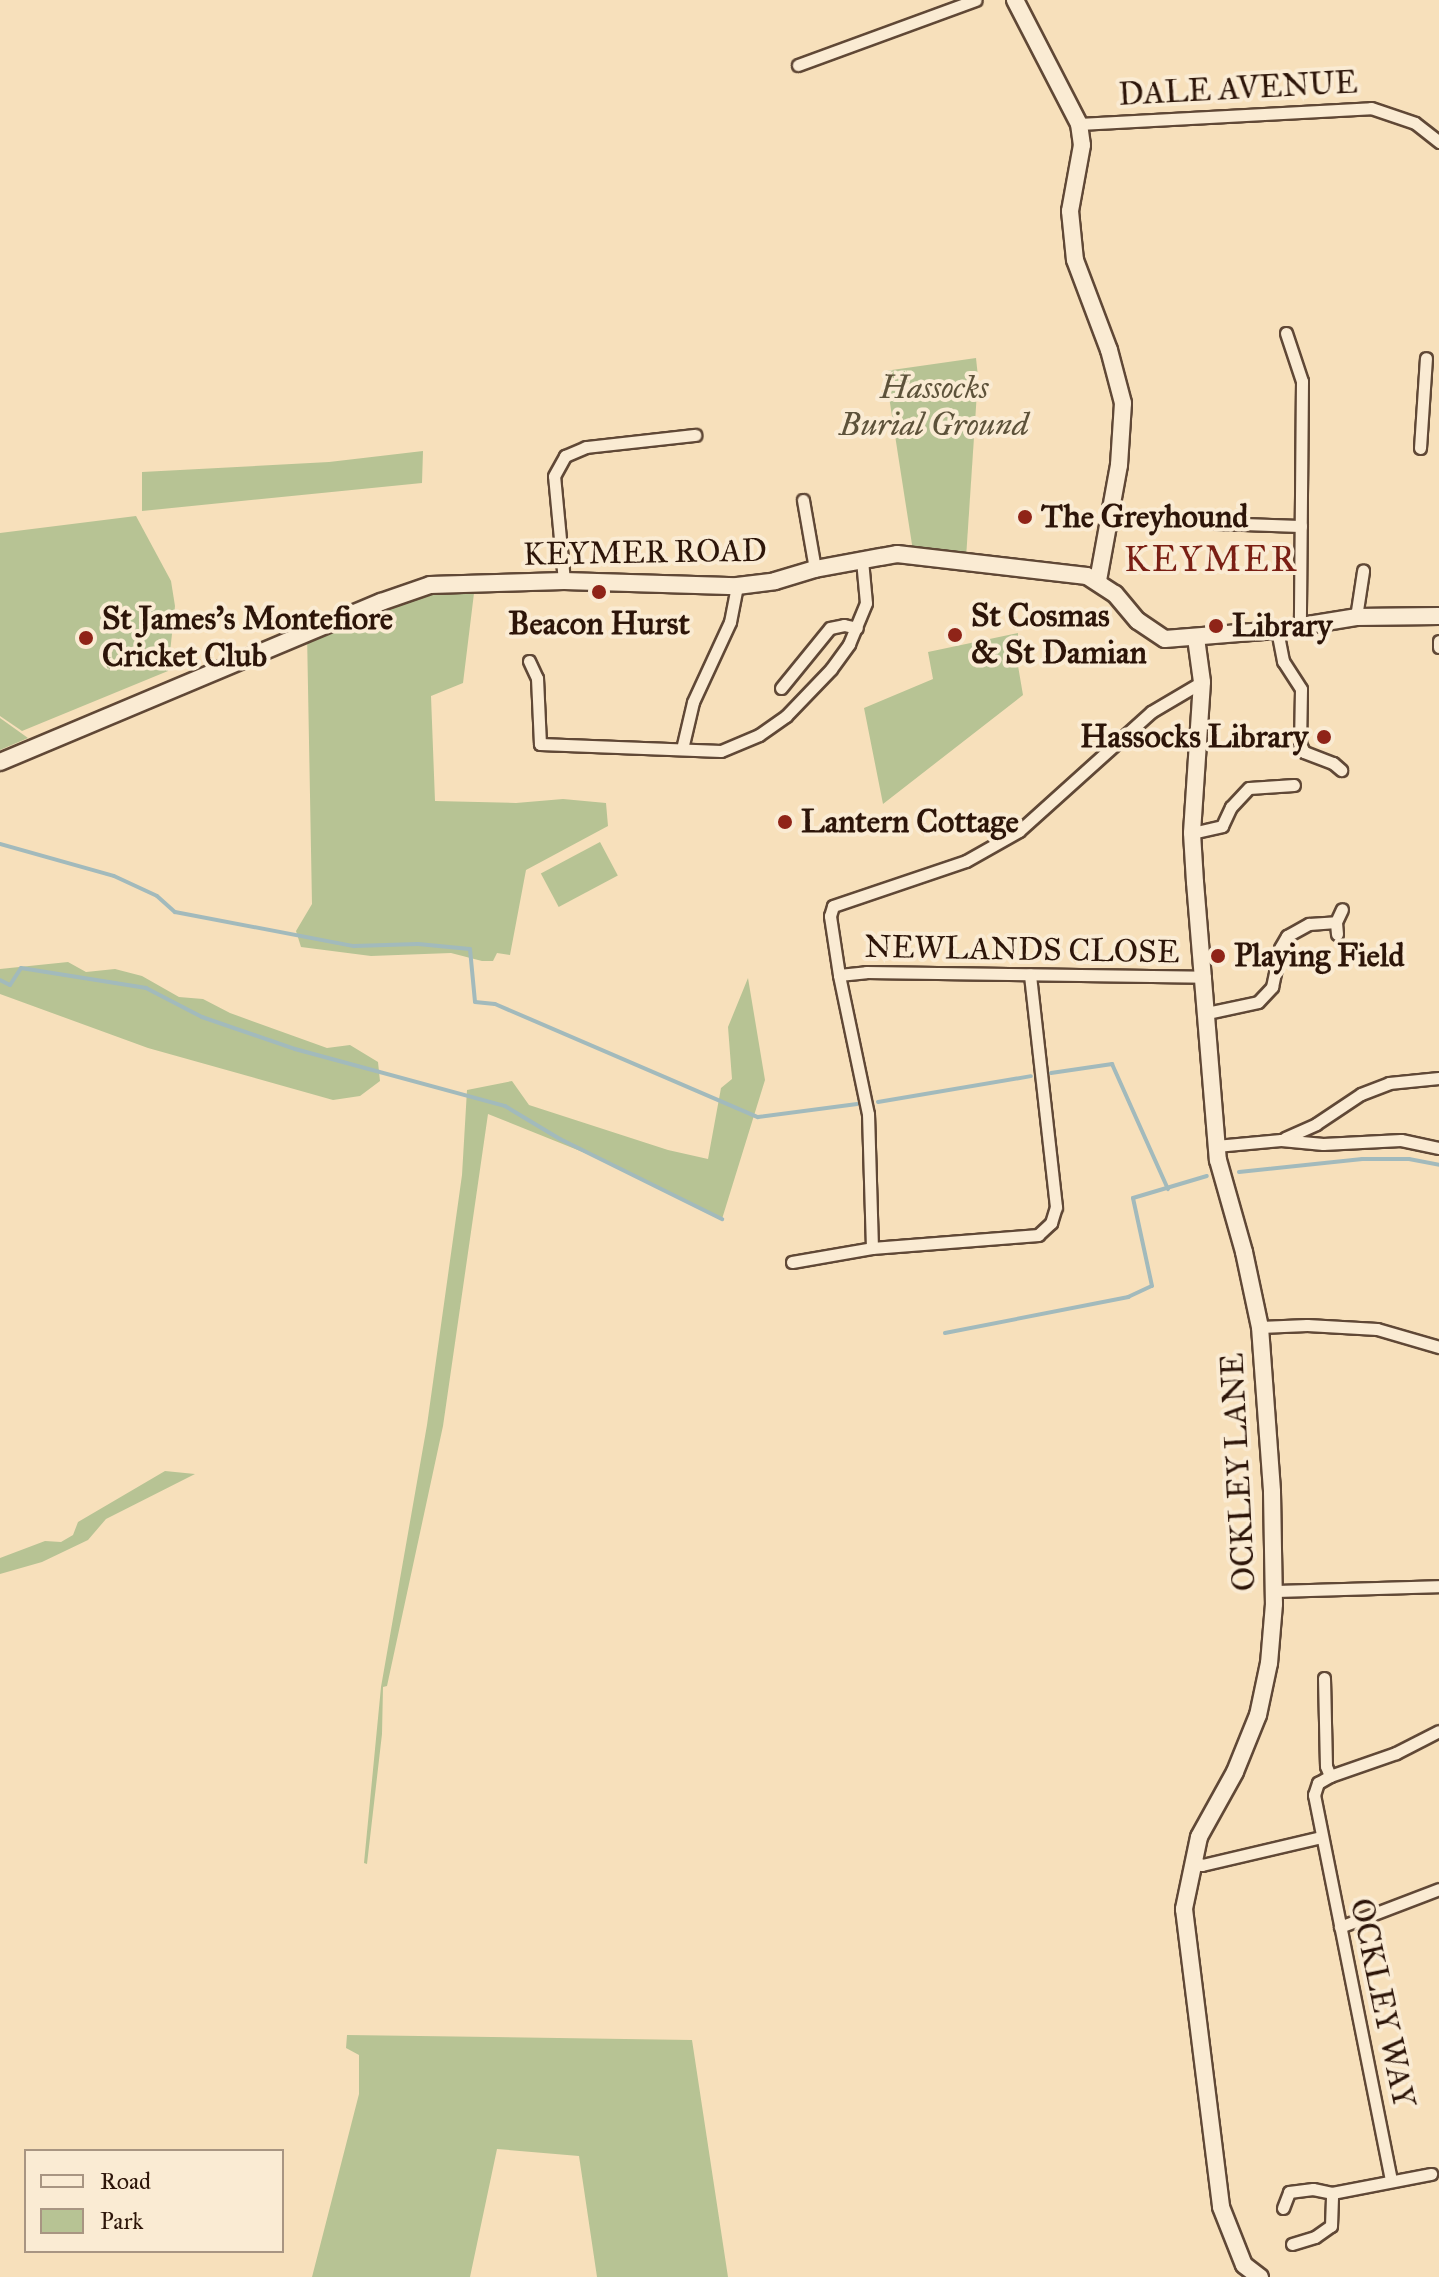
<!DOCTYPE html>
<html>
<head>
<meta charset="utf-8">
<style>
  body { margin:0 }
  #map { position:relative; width:1439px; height:2277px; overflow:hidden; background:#f7e0bb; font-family:"IM FELL Great Primer",serif }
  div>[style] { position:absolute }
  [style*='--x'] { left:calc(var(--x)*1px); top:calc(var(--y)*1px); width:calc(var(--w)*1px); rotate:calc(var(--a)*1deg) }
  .green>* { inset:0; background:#b7c394; transform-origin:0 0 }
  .stream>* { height:4px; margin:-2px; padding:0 2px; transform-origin:2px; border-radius:2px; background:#a2babc }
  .roads { filter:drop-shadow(2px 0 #604836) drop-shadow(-2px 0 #604836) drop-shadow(0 2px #604836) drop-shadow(0 -2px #604836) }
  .street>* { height:11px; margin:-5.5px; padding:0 5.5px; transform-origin:5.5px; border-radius:5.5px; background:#faebd3 }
  .secondary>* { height:16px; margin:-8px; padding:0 8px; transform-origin:8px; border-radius:8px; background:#faebd3 }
  .dots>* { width:22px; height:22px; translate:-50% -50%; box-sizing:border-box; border:4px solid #faebd3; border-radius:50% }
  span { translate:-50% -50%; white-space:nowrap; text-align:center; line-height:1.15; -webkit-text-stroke:8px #faebd3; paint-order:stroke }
  .street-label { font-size:32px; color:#2d1509 }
  .park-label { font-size:32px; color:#5d523a; font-style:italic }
  .poi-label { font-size:32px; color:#2d1509; font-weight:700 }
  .left { translate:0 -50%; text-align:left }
  .right { translate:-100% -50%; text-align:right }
  .quarter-label { font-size:36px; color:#7a1f14; letter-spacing:2px }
  .legend { position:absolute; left:24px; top:2149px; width:260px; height:104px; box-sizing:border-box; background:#faebd3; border:2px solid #a89582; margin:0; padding:10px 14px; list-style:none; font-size:24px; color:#2d1509 }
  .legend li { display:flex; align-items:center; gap:16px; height:40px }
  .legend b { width:40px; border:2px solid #a89582 }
</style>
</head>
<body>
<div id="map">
  <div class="green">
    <div style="clip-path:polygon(976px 358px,978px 377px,966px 558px,913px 551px,885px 371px)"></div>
    <div style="clip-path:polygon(423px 451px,422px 483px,142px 511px,142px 472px,329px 462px)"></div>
    <div style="clip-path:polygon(136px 516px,171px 581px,175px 606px,168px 671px,22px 731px,0 716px,0 533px)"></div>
    <div style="clip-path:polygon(475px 585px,463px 683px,431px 696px,435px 801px,516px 803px,563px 799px,606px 803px,608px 826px,526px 870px,510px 955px,497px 953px,493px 961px,482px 961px,451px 953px,371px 956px,301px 947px,296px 931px,312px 904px,307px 633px,414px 589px)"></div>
    <div style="clip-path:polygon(1018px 633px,1017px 660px,1023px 695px,883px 804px,864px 708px,933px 679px,928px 652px)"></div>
    <div style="clip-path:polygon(0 718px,28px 738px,0 750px)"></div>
    <div style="left:600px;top:842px;width:38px;height:67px;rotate:62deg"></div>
    <div style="clip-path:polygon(68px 962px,86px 972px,115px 969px,142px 976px,179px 997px,203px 999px,230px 1013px,327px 1048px,350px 1045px,378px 1062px,380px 1081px,360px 1096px,333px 1100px,148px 1048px,0 994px,0 969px)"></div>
    <div style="clip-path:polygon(748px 978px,765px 1080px,722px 1219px,595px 1157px,488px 1114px,443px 1426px,387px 1686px,383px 1687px,382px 1734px,367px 1864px,364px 1863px,381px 1687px,427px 1425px,462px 1175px,467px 1090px,512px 1081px,529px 1105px,668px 1150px,708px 1159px,721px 1088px,732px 1079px,728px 1027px)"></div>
    <div style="clip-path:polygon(165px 1471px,195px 1474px,106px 1519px,88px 1540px,42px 1562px,0 1574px,0 1558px,45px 1541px,61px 1542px,73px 1535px,78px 1522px)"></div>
    <div style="clip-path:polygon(347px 2035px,692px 2040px,728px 2277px,597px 2277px,579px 2156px,497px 2149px,470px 2277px,312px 2277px,359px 2094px,359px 2055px,346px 2048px)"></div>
  </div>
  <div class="stream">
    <div style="--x:0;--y:844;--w:118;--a:15.7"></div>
    <div style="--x:114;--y:876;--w:47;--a:24.9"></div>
    <div style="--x:157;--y:896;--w:24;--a:42"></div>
    <div style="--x:175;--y:912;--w:182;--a:10.8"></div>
    <div style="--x:354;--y:946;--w:64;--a:-1.8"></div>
    <div style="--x:418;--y:944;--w:52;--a:5.5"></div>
    <div style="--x:470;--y:949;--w:53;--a:84.6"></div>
    <div style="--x:475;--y:1002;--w:20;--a:6"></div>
    <div style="--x:495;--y:1004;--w:286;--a:23.3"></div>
    <div style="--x:758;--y:1117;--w:100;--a:-7.5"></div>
    <div style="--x:0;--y:980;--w:11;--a:27"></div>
    <div style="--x:10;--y:985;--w:20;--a:-57"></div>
    <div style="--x:21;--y:968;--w:127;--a:9.1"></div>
    <div style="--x:146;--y:988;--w:63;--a:27.4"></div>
    <div style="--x:202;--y:1017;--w:98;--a:19"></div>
    <div style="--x:295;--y:1049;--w:218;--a:15.2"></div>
    <div style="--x:505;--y:1106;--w:64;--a:31"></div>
    <div style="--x:560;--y:1139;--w:181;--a:26.3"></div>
    <div style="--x:1051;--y:1073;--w:62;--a:-8.4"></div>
    <div style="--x:1112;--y:1064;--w:137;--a:65.9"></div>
    <div style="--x:878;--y:1102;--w:155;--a:-9.6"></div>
    <div style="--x:1239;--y:1172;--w:124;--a:-6"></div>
    <div style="--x:1362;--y:1159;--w:47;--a:0"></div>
    <div style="--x:1409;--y:1159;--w:31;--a:11"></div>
    <div style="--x:945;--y:1333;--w:187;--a:-11.1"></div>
    <div style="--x:1128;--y:1297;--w:26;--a:-25"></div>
    <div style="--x:1152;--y:1286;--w:90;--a:-102.2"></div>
    <div style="--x:1133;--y:1198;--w:77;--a:-16.6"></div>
  </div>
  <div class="roads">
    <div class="street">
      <div style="--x:798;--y:65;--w:189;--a:-20.1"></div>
      <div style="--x:1079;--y:124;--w:292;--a:-3.1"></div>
      <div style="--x:1371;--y:108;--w:46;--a:18.8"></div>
      <div style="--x:1415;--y:123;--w:31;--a:38"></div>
      <div style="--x:1286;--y:333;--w:51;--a:71.6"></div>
      <div style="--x:1302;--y:381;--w:246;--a:90.5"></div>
      <div style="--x:1420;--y:448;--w:90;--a:-86.2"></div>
      <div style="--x:803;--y:500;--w:70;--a:80.1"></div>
      <div style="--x:1214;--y:523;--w:87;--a:2"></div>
      <div style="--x:564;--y:581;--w:105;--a:-95.4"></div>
      <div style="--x:554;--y:476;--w:23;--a:-61"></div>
      <div style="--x:565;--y:456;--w:23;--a:-23"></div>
      <div style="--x:586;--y:447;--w:110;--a:-6.3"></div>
      <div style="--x:1356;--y:617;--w:47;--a:-81.3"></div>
      <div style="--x:1277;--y:630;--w:32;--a:79"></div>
      <div style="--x:1283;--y:661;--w:33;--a:57"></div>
      <div style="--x:1301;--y:689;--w:55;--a:91"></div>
      <div style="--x:1300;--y:744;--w:9;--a:63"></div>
      <div style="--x:1304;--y:752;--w:31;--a:21"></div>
      <div style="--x:1333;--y:763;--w:11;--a:41"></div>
      <div style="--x:1439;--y:641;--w:6;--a:90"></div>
      <div style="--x:529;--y:661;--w:19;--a:65"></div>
      <div style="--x:537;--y:678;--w:66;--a:87.4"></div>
      <div style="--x:540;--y:744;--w:181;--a:2.2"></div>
      <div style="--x:721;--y:751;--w:41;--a:-22.8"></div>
      <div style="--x:759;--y:735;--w:33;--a:-35"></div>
      <div style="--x:786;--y:716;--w:65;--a:-46.2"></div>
      <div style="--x:831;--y:669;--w:31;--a:-54"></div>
      <div style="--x:849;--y:644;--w:44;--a:-67.5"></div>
      <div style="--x:866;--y:603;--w:43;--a:-95.3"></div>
      <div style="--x:781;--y:688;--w:77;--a:-50.8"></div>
      <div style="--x:830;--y:628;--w:14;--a:-12"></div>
      <div style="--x:844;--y:625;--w:13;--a:13"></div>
      <div style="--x:682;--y:749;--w:48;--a:-76.8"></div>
      <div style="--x:693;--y:702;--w:88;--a:-65.2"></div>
      <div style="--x:730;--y:622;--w:37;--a:-79"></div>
      <div style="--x:1192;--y:833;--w:31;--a:-13"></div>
      <div style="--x:1222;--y:826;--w:21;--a:-65"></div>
      <div style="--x:1231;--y:807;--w:26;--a:-47"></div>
      <div style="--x:1249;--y:788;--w:45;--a:-3.8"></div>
      <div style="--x:1337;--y:934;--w:12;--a:-95"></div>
      <div style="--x:1336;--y:922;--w:14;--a:-65"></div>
      <div style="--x:839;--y:975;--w:27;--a:-6"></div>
      <div style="--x:866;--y:972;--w:339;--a:0.8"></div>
      <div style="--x:1207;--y:1013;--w:52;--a:-12.2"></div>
      <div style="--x:1258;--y:1002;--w:21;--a:-47"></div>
      <div style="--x:1272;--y:987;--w:40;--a:-78"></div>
      <div style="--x:1280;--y:948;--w:14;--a:-60"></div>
      <div style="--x:1287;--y:936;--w:25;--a:-29"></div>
      <div style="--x:1309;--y:924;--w:27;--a:-4"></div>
      <div style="--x:1285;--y:1138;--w:34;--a:-24"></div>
      <div style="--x:1316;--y:1124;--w:54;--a:-33.7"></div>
      <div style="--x:1361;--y:1094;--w:30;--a:-21"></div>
      <div style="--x:1389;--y:1083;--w:50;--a:-5.7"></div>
      <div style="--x:1216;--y:1146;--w:65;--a:-5.3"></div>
      <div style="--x:1281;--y:1140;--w:42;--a:5.4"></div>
      <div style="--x:1323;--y:1144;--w:78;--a:-2.9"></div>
      <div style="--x:1401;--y:1140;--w:39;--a:12"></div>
      <div style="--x:872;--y:1248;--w:134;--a:-91.7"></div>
      <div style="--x:868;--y:1114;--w:142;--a:-101.8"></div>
      <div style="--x:839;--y:975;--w:60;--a:-98.7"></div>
      <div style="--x:830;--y:916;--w:10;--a:-73"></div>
      <div style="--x:833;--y:906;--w:140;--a:-18.7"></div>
      <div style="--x:966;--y:861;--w:61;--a:-29.5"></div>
      <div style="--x:1019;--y:831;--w:178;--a:-42"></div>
      <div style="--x:1151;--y:712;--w:59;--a:-30.5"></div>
      <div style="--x:792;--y:1262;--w:81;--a:-9.9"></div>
      <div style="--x:872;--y:1248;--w:167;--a:-4.5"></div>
      <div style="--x:1038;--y:1235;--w:18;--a:-43"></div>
      <div style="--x:1051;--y:1223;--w:17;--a:-73"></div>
      <div style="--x:1056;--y:1207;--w:234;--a:-96.4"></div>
      <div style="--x:1260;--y:1327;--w:47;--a:-2.4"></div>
      <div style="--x:1307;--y:1325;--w:70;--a:3.3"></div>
      <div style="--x:1377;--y:1329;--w:65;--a:16.2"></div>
      <div style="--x:1273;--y:1591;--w:166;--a:-1.7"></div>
      <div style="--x:1324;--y:1678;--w:88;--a:88.7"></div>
      <div style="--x:1326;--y:1766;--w:11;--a:68"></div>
      <div style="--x:1192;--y:1860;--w:11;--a:27"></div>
      <div style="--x:1202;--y:1865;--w:122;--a:-13.2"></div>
      <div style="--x:1340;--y:1927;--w:106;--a:-21"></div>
      <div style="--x:1391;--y:2180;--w:393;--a:-101.3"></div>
      <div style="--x:1314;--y:1795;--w:13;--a:-72"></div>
      <div style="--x:1318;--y:1783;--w:14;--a:-30"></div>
      <div style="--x:1330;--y:1776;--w:70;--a:-19.2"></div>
      <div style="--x:1396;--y:1753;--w:48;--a:-27.1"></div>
      <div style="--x:1283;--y:2208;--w:17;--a:-69"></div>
      <div style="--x:1289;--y:2192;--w:24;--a:-7"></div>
      <div style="--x:1313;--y:2189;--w:19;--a:12"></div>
      <div style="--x:1332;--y:2193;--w:101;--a:-10.9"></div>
      <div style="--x:1292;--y:2244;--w:24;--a:-17"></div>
      <div style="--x:1315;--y:2237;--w:19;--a:-35"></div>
      <div style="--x:1331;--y:2226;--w:33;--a:-88"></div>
    </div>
    <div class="secondary">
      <div style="--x:1015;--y:0;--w:140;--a:62.7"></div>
      <div style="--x:1079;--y:124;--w:21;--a:82"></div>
      <div style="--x:1082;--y:145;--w:67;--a:100.3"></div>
      <div style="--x:1070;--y:211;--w:49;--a:84.2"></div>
      <div style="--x:1075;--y:260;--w:96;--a:69.3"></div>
      <div style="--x:1109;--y:350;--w:55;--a:75.2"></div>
      <div style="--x:1123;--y:403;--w:62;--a:93.7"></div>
      <div style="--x:1119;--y:465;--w:118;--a:100.3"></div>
      <div style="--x:1196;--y:638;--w:44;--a:82.2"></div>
      <div style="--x:1202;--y:682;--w:151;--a:93.8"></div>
      <div style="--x:1192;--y:833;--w:49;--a:86.5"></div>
      <div style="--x:1195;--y:882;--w:279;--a:85.3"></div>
      <div style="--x:1218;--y:1160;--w:96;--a:74.2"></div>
      <div style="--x:1244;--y:1252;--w:77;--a:78"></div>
      <div style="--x:1260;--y:1327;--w:165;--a:85.8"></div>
      <div style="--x:1272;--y:1492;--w:112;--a:89"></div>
      <div style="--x:1274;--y:1604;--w:59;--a:94.8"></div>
      <div style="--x:1269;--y:1663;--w:53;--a:101.9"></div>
      <div style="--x:1258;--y:1715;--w:61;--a:112"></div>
      <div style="--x:1235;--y:1772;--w:74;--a:119"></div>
      <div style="--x:1199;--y:1837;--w:74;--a:101.8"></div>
      <div style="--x:1184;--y:1909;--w:300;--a:82.9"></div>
      <div style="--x:1221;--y:2207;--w:62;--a:68.4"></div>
      <div style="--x:1244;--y:2265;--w:20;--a:37"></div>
      <div style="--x:0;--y:762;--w:413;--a:-22.8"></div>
      <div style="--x:381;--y:602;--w:52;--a:-19.1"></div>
      <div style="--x:430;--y:585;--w:134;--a:-1.7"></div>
      <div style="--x:564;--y:581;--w:173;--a:1.7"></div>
      <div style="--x:737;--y:586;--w:38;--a:-7"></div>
      <div style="--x:775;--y:581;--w:42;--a:-16.7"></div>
      <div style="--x:815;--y:569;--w:83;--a:-10.4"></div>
      <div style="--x:897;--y:554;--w:191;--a:6.6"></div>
      <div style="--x:1087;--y:576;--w:33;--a:33"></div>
      <div style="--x:1115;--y:594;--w:35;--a:50"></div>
      <div style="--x:1138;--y:621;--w:32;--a:34"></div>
      <div style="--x:1165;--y:639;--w:112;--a:-4.6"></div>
      <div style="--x:1277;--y:630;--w:80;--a:-9.3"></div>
      <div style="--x:1356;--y:617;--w:83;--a:-0.7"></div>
    </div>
  </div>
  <div class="dots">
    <div style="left:1025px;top:517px;background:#8f2418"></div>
    <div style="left:599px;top:592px;background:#8f2418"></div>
    <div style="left:1216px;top:626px;background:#8f2418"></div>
    <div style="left:955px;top:635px;background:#8f2418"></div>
    <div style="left:86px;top:638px;background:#8f2418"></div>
    <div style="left:1324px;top:737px;background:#8f2418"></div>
    <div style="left:785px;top:822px;background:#8f2418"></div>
    <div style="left:1218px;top:956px;background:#8f2418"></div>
  </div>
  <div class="street-label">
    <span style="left:1238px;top:89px;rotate:-3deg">DALE AVENUE</span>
    <span style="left:645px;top:553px;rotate:-1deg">KEYMER ROAD</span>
    <span style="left:1022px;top:950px;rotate:1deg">NEWLANDS CLOSE</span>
    <span style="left:1239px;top:1472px;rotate:-93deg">OCKLEY LANE</span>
    <span style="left:1382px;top:2003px;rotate:78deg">OCKLEY WAY</span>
  </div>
  <div class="park-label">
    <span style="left:934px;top:407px">Hassocks<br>Burial Ground</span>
  </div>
  <div class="poi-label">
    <span class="left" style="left:1041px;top:517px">The Greyhound</span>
    <span class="left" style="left:971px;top:635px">St Cosmas<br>&amp; St Damian</span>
    <span class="left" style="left:102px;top:638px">St James's Montefiore<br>Cricket Club</span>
    <span style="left:599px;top:624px">Beacon Hurst</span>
    <span class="left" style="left:1232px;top:626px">Library</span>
    <span class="right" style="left:1308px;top:737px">Hassocks Library</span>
    <span class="left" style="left:801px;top:822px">Lantern Cottage</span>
    <span class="left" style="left:1234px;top:956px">Playing Field</span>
  </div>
  <div class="quarter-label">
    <span style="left:1211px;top:560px">KEYMER</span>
  </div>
  <ul class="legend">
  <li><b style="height:10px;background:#faebd3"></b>Road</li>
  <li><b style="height:22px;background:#b7c394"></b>Park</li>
  </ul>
</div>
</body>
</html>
